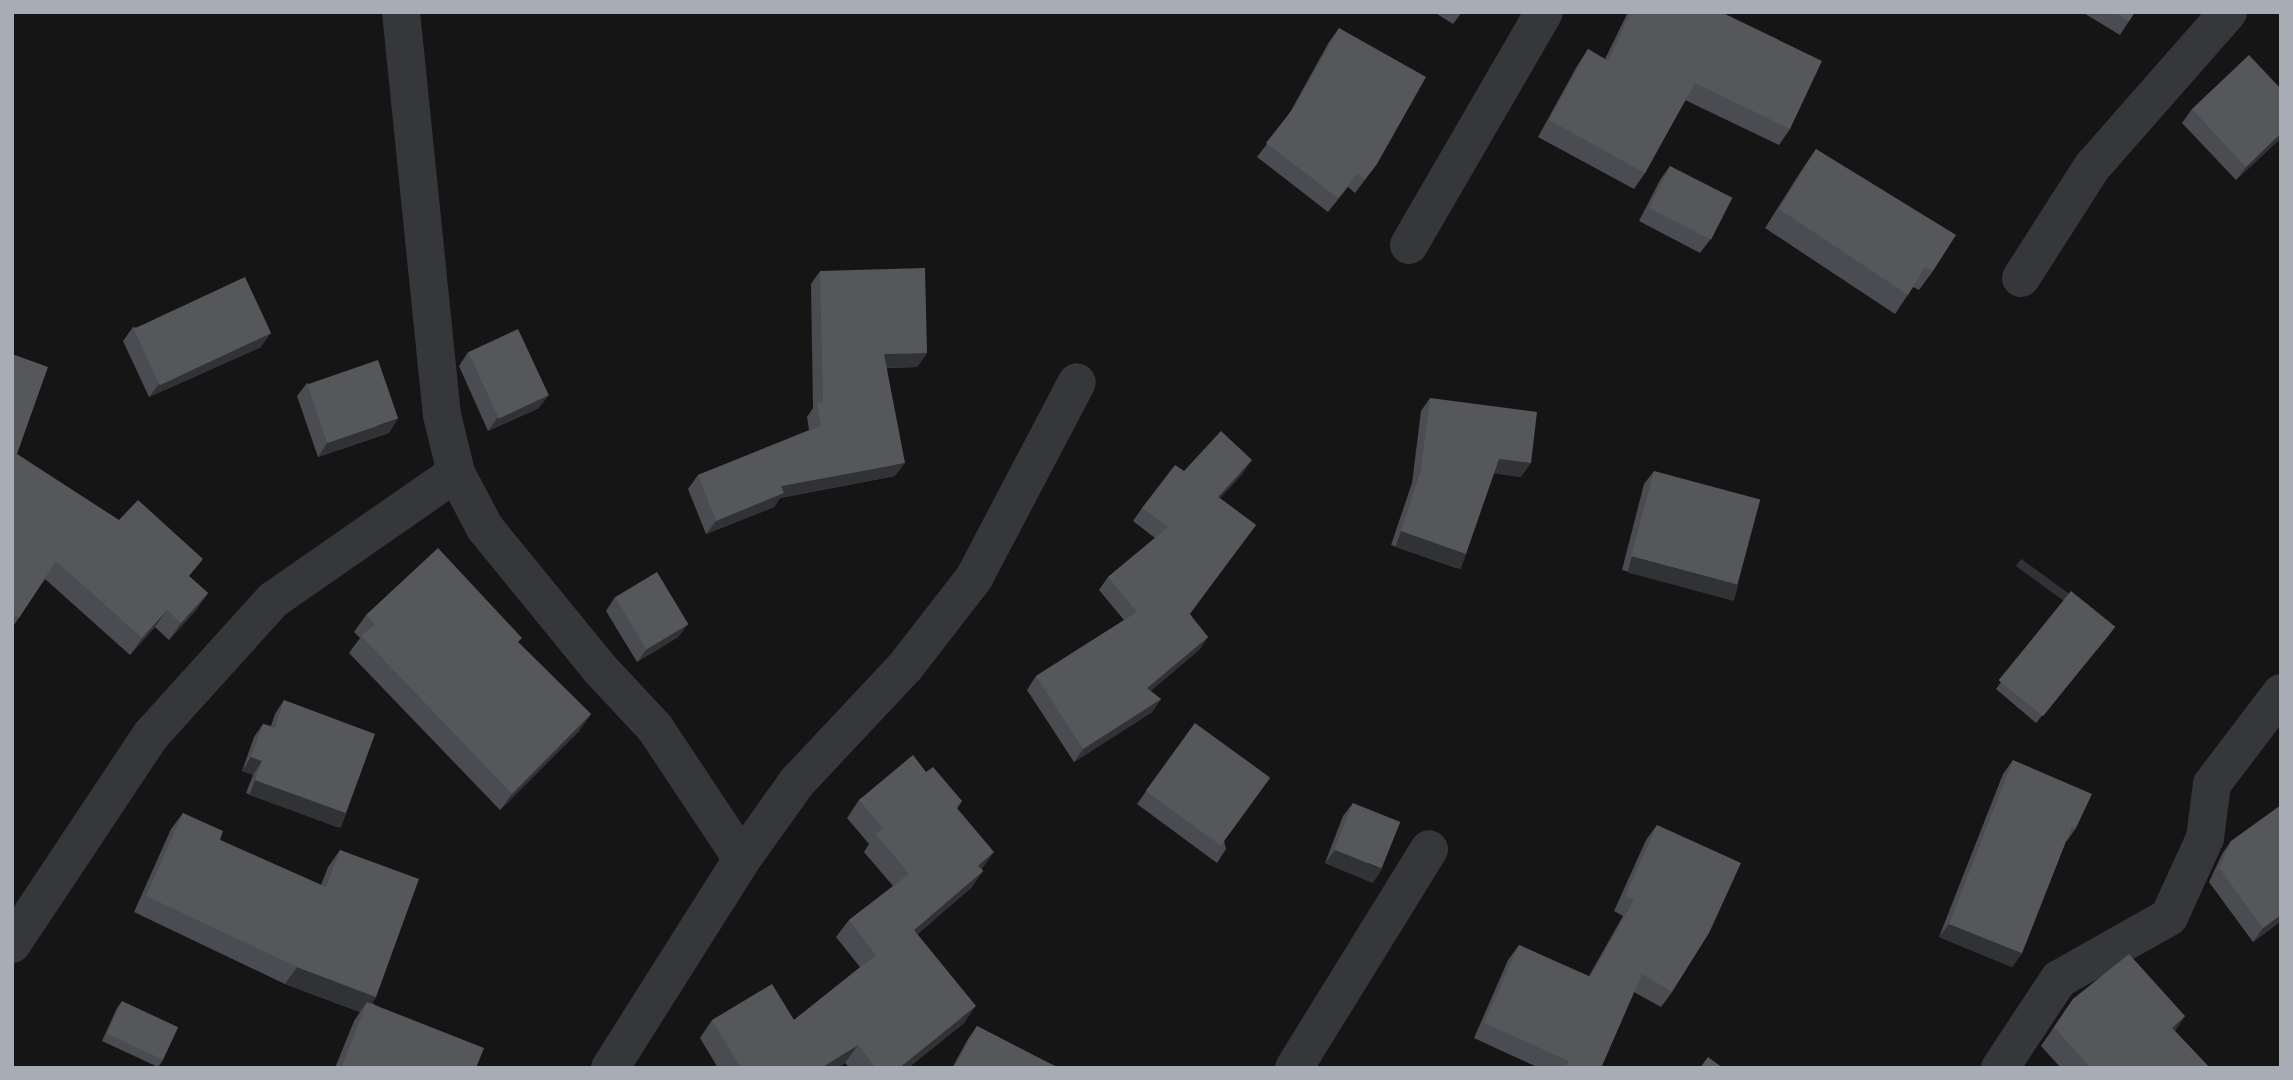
<!DOCTYPE html>
<html>
<head>
<meta charset="utf-8">
<style>
  body { margin:0 }
  #map { position:relative; width:2293px; height:1080px; overflow:hidden; background:#151516; font-family:"Golos Text",sans-serif }
  div>[style] { position:absolute }
  [style*='--x'] { left:calc(var(--x)*1px); top:calc(var(--y)*1px); width:calc(var(--w)*1px); rotate:calc(var(--a)*1deg) }
  .minor>* { height:38px; margin:-19px; padding:0 19px; transform-origin:19px; border-radius:19px; background:#36373b }
  .wall>* { inset:0; background:#4b4c51 }
  .shaded-wall>* { inset:0; background:#313235; transform-origin:0 0 }
  .building>* { inset:0; background:#55575b; transform-origin:0 0 }
  span { translate:-50% -50%; white-space:nowrap; text-align:center; line-height:1.15; -webkit-text-stroke:7px #101011; paint-order:stroke }
  .frame { position:absolute; inset:0; border:14px solid #a8acb5; pointer-events:none }
</style>
</head>
<body>
<div id="map">
  <div class="minor">
    <div style="--x:401;--y:12;--w:405;--a:84.2"></div>
    <div style="--x:442;--y:415;--w:60;--a:76.4"></div>
    <div style="--x:456;--y:473;--w:62;--a:62.2"></div>
    <div style="--x:485;--y:528;--w:182;--a:50.8"></div>
    <div style="--x:600;--y:669;--w:81;--a:47"></div>
    <div style="--x:655;--y:728;--w:157;--a:56.4"></div>
    <div style="--x:1409;--y:245;--w:269;--a:-59.9"></div>
    <div style="--x:2021;--y:278;--w:132;--a:-57.4"></div>
    <div style="--x:2092;--y:167;--w:206;--a:-48.7"></div>
    <div style="--x:12;--y:944;--w:251;--a:-56.4"></div>
    <div style="--x:151;--y:735;--w:182;--a:-47.9"></div>
    <div style="--x:273;--y:600;--w:223;--a:-34.8"></div>
    <div style="--x:610;--y:1068;--w:247;--a:-57.7"></div>
    <div style="--x:742;--y:859;--w:95;--a:-54.5"></div>
    <div style="--x:797;--y:782;--w:158;--a:-46.8"></div>
    <div style="--x:905;--y:667;--w:113;--a:-52.2"></div>
    <div style="--x:974;--y:578;--w:221;--a:-62.3"></div>
    <div style="--x:1294;--y:1068;--w:257;--a:-58.3"></div>
    <div style="--x:2000;--y:1068;--w:107;--a:-56.5"></div>
    <div style="--x:2059;--y:979;--w:126;--a:-29.4"></div>
    <div style="--x:2169;--y:917;--w:87;--a:-65.5"></div>
    <div style="--x:2205;--y:838;--w:54;--a:-82.6"></div>
    <div style="--x:2212;--y:784;--w:114;--a:-52.8"></div>
  </div>
  <div class="wall">
    <div style="clip-path:polygon(1434px 12px,1462px 12px,1453px 24px)"></div>
    <div style="clip-path:polygon(1628px 12px,1721px 12px,1790px 129px,1779px 145px,1685px 100px,1645px 173px,1634px 189px,1538px 137px,1577px 66px,1588px 49px,1605px 59px)"></div>
    <div style="clip-path:polygon(2082px 12px,2135px 12px,2120px 35px)"></div>
    <div style="clip-path:polygon(1339px 28px,1377px 164px,1355px 193px,1348px 187px,1328px 212px,1257px 157px,1288px 116px,1329px 42px)"></div>
    <div style="clip-path:polygon(2281px 89px,2281px 138px,2236px 180px,2182px 123px,2192px 109px)"></div>
    <div style="clip-path:polygon(1816px 149px,1933px 271px,1919px 290px,1913px 287px,1895px 314px,1765px 228px,1803px 168px)"></div>
    <div style="clip-path:polygon(1670px 166px,1710px 240px,1700px 253px,1639px 221px,1660px 180px)"></div>
    <div style="clip-path:polygon(820px 271px,927px 353px,917px 367px,887px 368px,895px 476px,780px 498px,774px 507px,706px 534px,688px 489px,698px 475px,809px 430px,807px 417px,813px 408px,811px 284px)"></div>
    <div style="clip-path:polygon(133px 327px,261px 347px,149px 397px,123px 341px)"></div>
    <div style="clip-path:polygon(468px 352px,539px 408px,488px 431px,459px 366px)"></div>
    <div style="clip-path:polygon(12px 354px,17px 454px,190px 577px,208px 593px,196px 610px,169px 640px,155px 627px,130px 655px,45px 579px,12px 628px)"></div>
    <div style="clip-path:polygon(307px 383px,389px 433px,318px 457px,297px 396px)"></div>
    <div style="clip-path:polygon(1430px 398px,1521px 477px,1494px 473px,1456px 568px,1391px 545px,1412px 483px,1421px 411px)"></div>
    <div style="clip-path:polygon(1184px 471px,1243px 473px,1220px 498px,1256px 525px,1190px 614px,1208px 637px,1199px 650px,1150px 691px,1161px 699px,1152px 712px,1074px 762px,1027px 690px,1036px 676px,1124px 620px,1099px 590px,1108px 577px,1155px 538px,1133px 521px,1142px 508px)"></div>
    <div style="clip-path:polygon(1654px 471px,1738px 585px,1728px 599px,1622px 570px,1644px 484px)"></div>
    <div style="clip-path:polygon(615px 597px,688px 624px,678px 637px,637px 662px,606px 611px)"></div>
    <div style="clip-path:polygon(366px 615px,519px 643px,591px 714px,579px 731px,500px 810px,349px 653px,360px 638px,354px 632px)"></div>
    <div style="clip-path:polygon(2110px 634px,2036px 723px,1996px 689px,2001px 682px)"></div>
    <div style="clip-path:polygon(284px 700px,346px 813px,337px 827px,246px 793px,253px 775px,242px 771px,254px 737px,263px 724px,271px 726px,275px 714px)"></div>
    <div style="clip-path:polygon(1195px 723px,1226px 849px,1217px 863px,1137px 804px)"></div>
    <div style="clip-path:polygon(2013px 760px,2076px 828px,2067px 841px,2066px 841px,2022px 953px,2012px 967px,1939px 937px,2003px 774px)"></div>
    <div style="clip-path:polygon(926px 772px,962px 801px,957px 809px,983px 871px,971px 888px,917px 934px,964px 1023px,908px 1068px,850px 1068px,845px 1063px,837px 1068px,718px 1068px,700px 1038px,712px 1020px,794px 1020px,860px 967px,836px 937px,849px 920px,893px 886px,864px 852px,869px 844px,847px 818px,859px 800px)"></div>
    <div style="clip-path:polygon(1353px 803px,1373px 883px,1325px 863px,1343px 816px)"></div>
    <div style="clip-path:polygon(183px 813px,220px 840px,321px 885px,328px 867px,340px 850px,376px 997px,372px 1003px,476px 1068px,335px 1068px,354px 1021px,360px 1012px,285px 984px,134px 912px,171px 829px)"></div>
    <div style="clip-path:polygon(1657px 825px,1672px 992px,1661px 1007px,1634px 992px,1601px 1068px,1539px 1068px,1474px 1038px,1508px 960px,1519px 945px,1589px 976px,1623px 916px,1614px 911px,1646px 840px)"></div>
    <div style="clip-path:polygon(2231px 841px,2281px 921px,2253px 942px,2209px 882px,2222px 854px)"></div>
    <div style="clip-path:polygon(2073px 999px,2185px 1016px,2175px 1031px,2210px 1068px,2061px 1068px,2041px 1046px)"></div>
    <div style="clip-path:polygon(122px 1001px,163px 1060px,158px 1067px,102px 1041px,117px 1008px)"></div>
    <div style="clip-path:polygon(977px 1026px,1057px 1068px,952px 1068px,968px 1039px)"></div>
  </div>
  <div class="shaded-wall">
    <div style="clip-path:polygon(2281px 133px,2281px 138px,2236px 180px,2246px 167px)"></div>
    <div style="clip-path:polygon(271px 333px,261px 347px,149px 397px,159px 384px)"></div>
    <div style="clip-path:polygon(927px 353px,917px 367px,875px 368px,884px 354px)"></div>
    <div style="clip-path:polygon(549px 395px,539px 408px,488px 431px,497px 418px)"></div>
    <div style="clip-path:polygon(398px 419px,389px 433px,318px 457px,327px 443px)"></div>
    <div style="clip-path:polygon(1499px 459px,1531px 463px,1521px 477px,1490px 473px)"></div>
    <div style="clip-path:polygon(1252px 460px,1243px 473px,1209px 510px,1218px 497px)"></div>
    <div style="clip-path:polygon(905px 463px,895px 476px,780px 498px,774px 507px,706px 534px,716px 521px,781px 486px)"></div>
    <div style="left:1401px;top:531px;width:69px;height:17px;rotate:19deg"></div>
    <div style="left:1632px;top:556px;width:110px;height:17px;rotate:15deg"></div>
    <div style="clip-path:polygon(208px 593px,196px 610px,169px 640px,181px 623px)"></div>
    <div style="clip-path:polygon(167px 610px,155px 627px,130px 655px,142px 638px)"></div>
    <div style="clip-path:polygon(688px 624px,678px 637px,637px 662px,647px 649px)"></div>
    <div style="left:2115px;top:627px;width:9px;height:116px;rotate:126deg"></div>
    <div style="clip-path:polygon(1208px 637px,1199px 650px,1138px 702px,1147px 688px)"></div>
    <div style="clip-path:polygon(1161px 699px,1152px 712px,1074px 762px,1083px 749px)"></div>
    <div style="clip-path:polygon(591px 714px,579px 731px,500px 810px,512px 794px)"></div>
    <div style="clip-path:polygon(251px 757px,262px 761px,253px 775px,242px 771px)"></div>
    <div style="left:255px;top:780px;width:97px;height:16px;rotate:20deg"></div>
    <div style="clip-path:polygon(1335px 850px,1382px 869px,1373px 883px,1325px 863px)"></div>
    <div style="clip-path:polygon(994px 852px,982px 869px,978px 866px)"></div>
    <div style="clip-path:polygon(983px 871px,971px 888px,902px 948px,914px 930px)"></div>
    <div style="clip-path:polygon(2281px 915px,2281px 921px,2253px 942px,2263px 928px)"></div>
    <div style="clip-path:polygon(1949px 924px,2022px 953px,2012px 967px,1939px 937px)"></div>
    <div style="clip-path:polygon(297px 967px,376px 997px,364px 1014px,367px 1002px,360px 1012px,285px 984px)"></div>
    <div style="clip-path:polygon(976px 1006px,964px 1023px,908px 1068px,899px 1068px)"></div>
    <div style="clip-path:polygon(2185px 1016px,2172px 1035px,2172px 1028px)"></div>
    <div style="clip-path:polygon(858px 1045px,845px 1063px,837px 1068px,821px 1068px)"></div>
  </div>
  <div class="building">
    <div style="clip-path:polygon(1631px 12px,1721px 12px,1822px 61px,1790px 129px,1695px 83px,1645px 173px,1549px 120px,1588px 49px,1608px 61px)"></div>
    <div style="clip-path:polygon(2114px 12px,2135px 12px,2129px 21px)"></div>
    <div style="clip-path:polygon(1339px 28px,1426px 77px,1377px 164px,1365px 179px,1357px 174px,1338px 198px,1266px 143px,1295px 106px)"></div>
    <div style="clip-path:polygon(2249px 55px,2281px 89px,2281px 133px,2246px 167px,2192px 109px)"></div>
    <div style="clip-path:polygon(1816px 149px,1956px 235px,1933px 271px,1925px 267px,1908px 295px,1779px 209px)"></div>
    <div style="left:1670px;top:166px;width:70px;height:47px;rotate:27deg"></div>
    <div style="clip-path:polygon(925px 268px,927px 353px,884px 354px,905px 463px,781px 486px,784px 493px,716px 521px,698px 475px,821px 426px,817px 403px,823px 402px,820px 271px)"></div>
    <div style="left:245px;top:277px;width:62px;height:123px;rotate:65deg"></div>
    <div style="left:518px;top:329px;width:73px;height:55px;rotate:65deg"></div>
    <div style="clip-path:polygon(12px 354px,48px 367px,17px 454px,119px 520px,138px 500px,203px 559px,189px 576px,208px 593px,181px 623px,167px 610px,142px 638px,56px 561px,19px 618px,12px 613px)"></div>
    <div style="left:378px;top:360px;width:62px;height:75px;rotate:71deg"></div>
    <div style="clip-path:polygon(1430px 398px,1537px 412px,1531px 463px,1499px 459px,1466px 554px,1401px 531px,1421px 469px)"></div>
    <div style="clip-path:polygon(1221px 431px,1252px 460px,1218px 497px,1256px 525px,1189px 614px,1208px 637px,1147px 688px,1161px 699px,1083px 749px,1036px 676px,1137px 612px,1108px 577px,1168px 527px,1142px 508px,1175px 465px,1184px 471px)"></div>
    <div style="left:1654px;top:471px;width:110px;height:88px;rotate:15deg"></div>
    <div style="clip-path:polygon(438px 548px,522px 638px,518px 642px,591px 714px,512px 794px,361px 636px,375px 624px,366px 615px)"></div>
    <div style="left:657px;top:572px;width:61px;height:49px;rotate:59deg"></div>
    <div style="left:2071px;top:591px;width:57px;height:115px;rotate:39deg"></div>
    <div style="clip-path:polygon(284px 700px,375px 734px,346px 813px,255px 780px,262px 761px,251px 757px,263px 724px,275px 728px)"></div>
    <div style="left:1195px;top:723px;width:93px;height:84px;rotate:36deg"></div>
    <div style="clip-path:polygon(913px 755px,926px 772px,933px 767px,962px 801px,956px 807px,994px 852px,978px 866px,983px 871px,914px 930px,976px 1006px,899px 1068px,876px 1068px,858px 1045px,821px 1068px,741px 1068px,712px 1020px,772px 984px,794px 1020px,876px 955px,849px 920px,909px 874px,876px 834px,883px 828px,859px 800px)"></div>
    <div style="clip-path:polygon(2013px 760px,2092px 794px,2076px 828px,2072px 826px,2022px 953px,1949px 924px)"></div>
    <div style="left:1353px;top:803px;width:51px;height:50px;rotate:22deg"></div>
    <div style="clip-path:polygon(2281px 805px,2281px 915px,2263px 928px,2219px 868px,2231px 841px)"></div>
    <div style="clip-path:polygon(183px 813px,223px 831px,220px 840px,326px 887px,340px 850px,419px 879px,376px 997px,297px 967px,146px 896px)"></div>
    <div style="clip-path:polygon(1657px 825px,1741px 863px,1709px 933px,1672px 992px,1642px 974px,1601px 1068px,1565px 1068px,1569px 1061px,1484px 1023px,1519px 945px,1590px 977px,1634px 900px,1625px 896px)"></div>
    <div style="clip-path:polygon(2129px 954px,2185px 1016px,2172px 1028px,2210px 1068px,2113px 1068px,2111px 1065px,2109px 1068px,2091px 1068px,2054px 1027px,2073px 999px)"></div>
    <div style="left:122px;top:1001px;width:62px;height:36px;rotate:25deg"></div>
    <div style="clip-path:polygon(367px 1002px,484px 1048px,476px 1068px,341px 1068px)"></div>
    <div style="clip-path:polygon(977px 1026px,1057px 1067px,1057px 1068px,954px 1068px)"></div>
    <div style="clip-path:polygon(1708px 1057px,1723px 1068px,1700px 1068px)"></div>
  </div>
  <div class="frame"></div>
</div>
</body>
</html>
